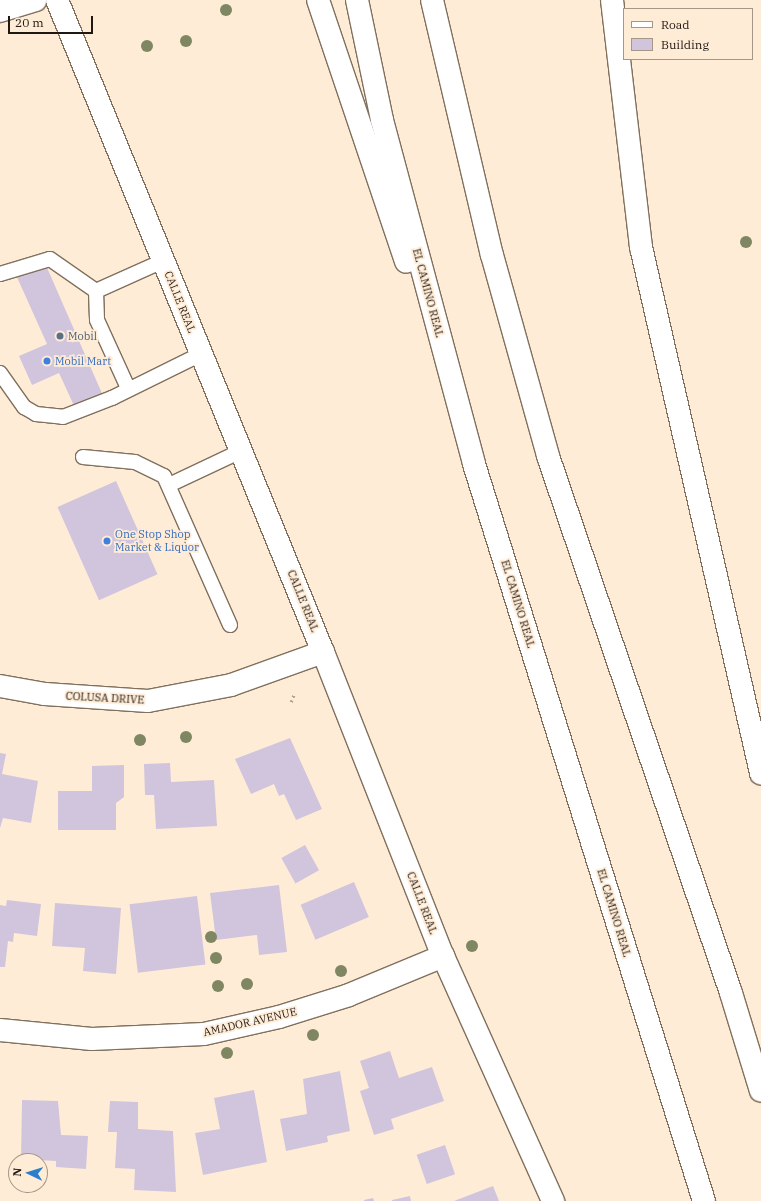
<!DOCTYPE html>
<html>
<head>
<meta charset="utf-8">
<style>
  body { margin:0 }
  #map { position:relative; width:761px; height:1201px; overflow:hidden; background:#ffecd7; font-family:"IBM Plex Serif",serif }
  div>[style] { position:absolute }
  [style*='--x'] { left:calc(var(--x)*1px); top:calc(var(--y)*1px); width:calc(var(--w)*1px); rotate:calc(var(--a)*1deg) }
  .building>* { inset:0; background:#d0c5dc; transform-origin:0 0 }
  .path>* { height:2.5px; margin-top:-1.25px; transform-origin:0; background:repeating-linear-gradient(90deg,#b0a191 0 2px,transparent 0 5px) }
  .roads { filter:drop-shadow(1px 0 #80705d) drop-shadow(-1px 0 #80705d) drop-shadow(0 1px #80705d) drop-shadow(0 -1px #80705d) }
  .service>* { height:14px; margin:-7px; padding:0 7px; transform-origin:7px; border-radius:7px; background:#fff }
  .minor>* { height:22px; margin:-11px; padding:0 11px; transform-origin:11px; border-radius:11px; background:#fff }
  .tertiary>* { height:22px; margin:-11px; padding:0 11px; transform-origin:11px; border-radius:11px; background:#fff }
  .secondary>* { height:22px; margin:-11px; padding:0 11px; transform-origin:11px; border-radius:11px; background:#fff }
  .motorway>* { height:22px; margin:-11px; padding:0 11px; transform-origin:11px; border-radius:11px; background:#fff }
  .trees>* { width:12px; height:12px; margin:-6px; border-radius:50%; background:#7f8662 }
  .dots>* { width:11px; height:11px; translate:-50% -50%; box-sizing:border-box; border:2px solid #ffecd7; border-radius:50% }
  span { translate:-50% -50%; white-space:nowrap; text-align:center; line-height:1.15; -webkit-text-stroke:3.5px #ffecd7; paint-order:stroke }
  .street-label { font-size:11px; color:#1f1811 }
  .service-label { font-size:11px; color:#4e5e75 }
  .left { translate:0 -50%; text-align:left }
  .shop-label { font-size:11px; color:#366cbe }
  .legend { position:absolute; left:623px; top:8px; width:130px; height:52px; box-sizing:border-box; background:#ffecd7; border:1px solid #a59788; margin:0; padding:5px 7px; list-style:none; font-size:12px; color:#1f1811 }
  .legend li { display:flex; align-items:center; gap:8px; height:20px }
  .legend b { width:20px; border:1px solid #a59788 }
  .north { position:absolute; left:8px; top:1153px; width:40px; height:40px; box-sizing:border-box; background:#ffecd7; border:1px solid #a59788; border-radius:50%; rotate:274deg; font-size:11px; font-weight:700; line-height:16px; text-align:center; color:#1f1811 }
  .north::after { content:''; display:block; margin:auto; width:14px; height:18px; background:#2a7ecd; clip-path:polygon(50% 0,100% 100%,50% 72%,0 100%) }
  .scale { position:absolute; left:8px; top:16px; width:85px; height:18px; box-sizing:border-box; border:2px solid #1f1811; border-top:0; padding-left:5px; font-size:12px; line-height:14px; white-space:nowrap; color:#1f1811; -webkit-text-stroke:3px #ffecd7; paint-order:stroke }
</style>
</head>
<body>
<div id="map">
  <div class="building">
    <div style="clip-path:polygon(45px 263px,104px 398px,76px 410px,59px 373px,32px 385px,19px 356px,47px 344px,16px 275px)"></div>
    <div style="left:116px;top:481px;width:102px;height:64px;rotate:66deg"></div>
    <div style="clip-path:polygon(290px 738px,322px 809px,296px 820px,284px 794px,279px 796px,274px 784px,251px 794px,235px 759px)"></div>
    <div style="clip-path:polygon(0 753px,6px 754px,2px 774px,38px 781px,31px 823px,3px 818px,0 828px)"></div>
    <div style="clip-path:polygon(170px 763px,171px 782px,214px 780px,217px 826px,156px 829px,154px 795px,145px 795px,144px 764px)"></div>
    <div style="clip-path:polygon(124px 765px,124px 797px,116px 803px,116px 830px,58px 830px,58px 791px,92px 791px,92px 766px)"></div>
    <div style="left:305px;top:845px;width:29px;height:27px;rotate:61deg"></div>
    <div style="left:354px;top:882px;width:38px;height:58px;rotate:67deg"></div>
    <div style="clip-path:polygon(279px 885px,287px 952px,259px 955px,257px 935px,216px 940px,210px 893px)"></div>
    <div style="left:197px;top:896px;width:69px;height:68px;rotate:83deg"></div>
    <div style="clip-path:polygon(7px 900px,41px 904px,37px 936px,14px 933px,13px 942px,8px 941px,5px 967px,0 967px,0 905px,6px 906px)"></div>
    <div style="clip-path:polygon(55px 903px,121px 908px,116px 974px,83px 971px,85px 948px,52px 946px)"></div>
    <div style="clip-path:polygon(390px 1051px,399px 1078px,432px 1067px,444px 1101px,391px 1119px,394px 1129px,374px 1135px,360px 1091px,369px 1088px,360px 1061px)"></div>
    <div style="clip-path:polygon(340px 1071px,350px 1131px,327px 1136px,328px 1142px,286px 1151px,280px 1119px,307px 1114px,303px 1079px)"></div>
    <div style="clip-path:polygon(254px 1090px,267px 1162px,203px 1175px,195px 1133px,220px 1129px,214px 1098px)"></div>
    <div style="clip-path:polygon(22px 1100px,58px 1101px,61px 1135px,88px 1136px,86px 1169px,56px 1167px,56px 1161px,21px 1159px)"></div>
    <div style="clip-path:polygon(110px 1101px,138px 1102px,138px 1129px,173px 1131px,176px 1192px,134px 1190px,135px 1169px,115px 1168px,117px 1132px,108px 1132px)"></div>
    <div style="left:445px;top:1145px;width:31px;height:30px;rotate:71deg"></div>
    <div style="clip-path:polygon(493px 1186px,499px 1201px,454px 1201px)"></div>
    <div style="clip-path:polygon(410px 1196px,411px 1201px,392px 1201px,392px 1200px)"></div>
    <div style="clip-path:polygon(373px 1198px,374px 1201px,364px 1201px,364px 1200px)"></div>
  </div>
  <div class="path">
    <div style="--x:291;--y:702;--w:9;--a:-69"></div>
  </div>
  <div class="roads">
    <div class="service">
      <div style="--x:0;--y:274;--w:52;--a:-16.7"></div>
      <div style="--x:50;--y:259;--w:56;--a:34.8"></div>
      <div style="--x:96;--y:291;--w:73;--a:-24.1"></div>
      <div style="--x:96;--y:291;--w:29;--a:88"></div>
      <div style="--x:97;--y:320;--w:75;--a:65.5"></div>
      <div style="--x:0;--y:373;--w:42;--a:54.8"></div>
      <div style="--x:24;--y:407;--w:14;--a:30"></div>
      <div style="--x:36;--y:414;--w:27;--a:6"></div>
      <div style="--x:63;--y:417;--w:53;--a:-21.2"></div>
      <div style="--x:112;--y:398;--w:99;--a:-26.3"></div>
      <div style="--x:83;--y:457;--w:52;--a:5.5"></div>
      <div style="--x:135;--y:462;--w:32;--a:26"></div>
      <div style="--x:164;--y:476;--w:163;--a:66.1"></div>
      <div style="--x:169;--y:485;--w:80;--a:-25.3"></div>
    </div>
    <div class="minor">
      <div style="--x:0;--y:686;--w:46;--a:10.1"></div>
      <div style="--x:45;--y:694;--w:103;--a:3.9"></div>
      <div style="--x:148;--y:701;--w:85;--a:-10.9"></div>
      <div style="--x:231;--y:685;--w:98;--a:-19.7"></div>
      <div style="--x:0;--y:1030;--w:92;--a:5.6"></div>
      <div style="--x:92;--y:1039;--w:112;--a:-2.6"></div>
      <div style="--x:204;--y:1034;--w:77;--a:-12.8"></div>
      <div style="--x:279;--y:1017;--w:73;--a:-17.4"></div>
      <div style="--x:349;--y:995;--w:102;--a:-22.5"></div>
    </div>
    <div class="tertiary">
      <div style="--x:57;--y:0;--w:704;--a:67.81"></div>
      <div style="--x:323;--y:652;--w:327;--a:68.5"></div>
      <div style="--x:443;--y:956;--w:269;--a:65.8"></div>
    </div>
    <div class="secondary">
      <div style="--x:0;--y:11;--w:37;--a:-17"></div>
    </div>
    <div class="motorway">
      <div style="--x:318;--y:0;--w:276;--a:71.4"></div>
      <div style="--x:357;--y:0;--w:123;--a:78.2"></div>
      <div style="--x:382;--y:120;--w:356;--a:75"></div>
      <div style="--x:474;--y:464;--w:772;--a:72.67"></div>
      <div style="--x:432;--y:0;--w:262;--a:76.8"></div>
      <div style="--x:492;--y:255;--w:209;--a:74.4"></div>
      <div style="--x:548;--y:456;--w:567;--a:71.18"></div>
      <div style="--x:731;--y:993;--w:102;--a:73"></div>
      <div style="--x:612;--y:0;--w:249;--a:83.3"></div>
      <div style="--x:641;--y:247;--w:540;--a:77.15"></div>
    </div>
  </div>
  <div class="trees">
    <div style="left:226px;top:10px"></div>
    <div style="left:186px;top:41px"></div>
    <div style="left:147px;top:46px"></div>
    <div style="left:746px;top:242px"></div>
    <div style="left:186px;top:737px"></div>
    <div style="left:140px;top:740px"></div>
    <div style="left:211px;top:937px"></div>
    <div style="left:472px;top:946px"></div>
    <div style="left:216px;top:958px"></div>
    <div style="left:341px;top:971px"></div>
    <div style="left:247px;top:984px"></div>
    <div style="left:218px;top:986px"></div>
    <div style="left:313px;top:1035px"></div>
    <div style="left:227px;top:1053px"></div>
  </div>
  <div class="dots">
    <div style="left:60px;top:336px;background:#5c6f8a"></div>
    <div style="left:47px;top:361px;background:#3f7fe0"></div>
    <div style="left:107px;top:541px;background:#3f7fe0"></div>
  </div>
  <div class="street-label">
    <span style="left:428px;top:293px;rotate:75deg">EL CAMINO REAL</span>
    <span style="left:180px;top:302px;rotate:68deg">CALLE REAL</span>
    <span style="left:303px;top:601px;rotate:68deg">CALLE REAL</span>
    <span style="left:518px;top:604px;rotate:73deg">EL CAMINO REAL</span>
    <span style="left:105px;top:698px;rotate:3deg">COLUSA DRIVE</span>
    <span style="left:422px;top:903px;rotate:69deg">CALLE REAL</span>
    <span style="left:614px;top:913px;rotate:73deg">EL CAMINO REAL</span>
    <span style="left:250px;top:1022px;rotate:-13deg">AMADOR AVENUE</span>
  </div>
  <div class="service-label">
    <span class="left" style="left:68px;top:336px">Mobil</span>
  </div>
  <div class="shop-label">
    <span class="left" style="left:55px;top:361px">Mobil Mart</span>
    <span class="left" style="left:115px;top:541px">One Stop Shop<br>Market &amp; Liquor</span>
  </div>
  <ul class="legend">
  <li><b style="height:5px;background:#fff"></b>Road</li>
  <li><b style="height:11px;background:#d0c5dc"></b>Building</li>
  </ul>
  <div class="north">N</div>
  <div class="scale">20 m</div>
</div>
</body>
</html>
